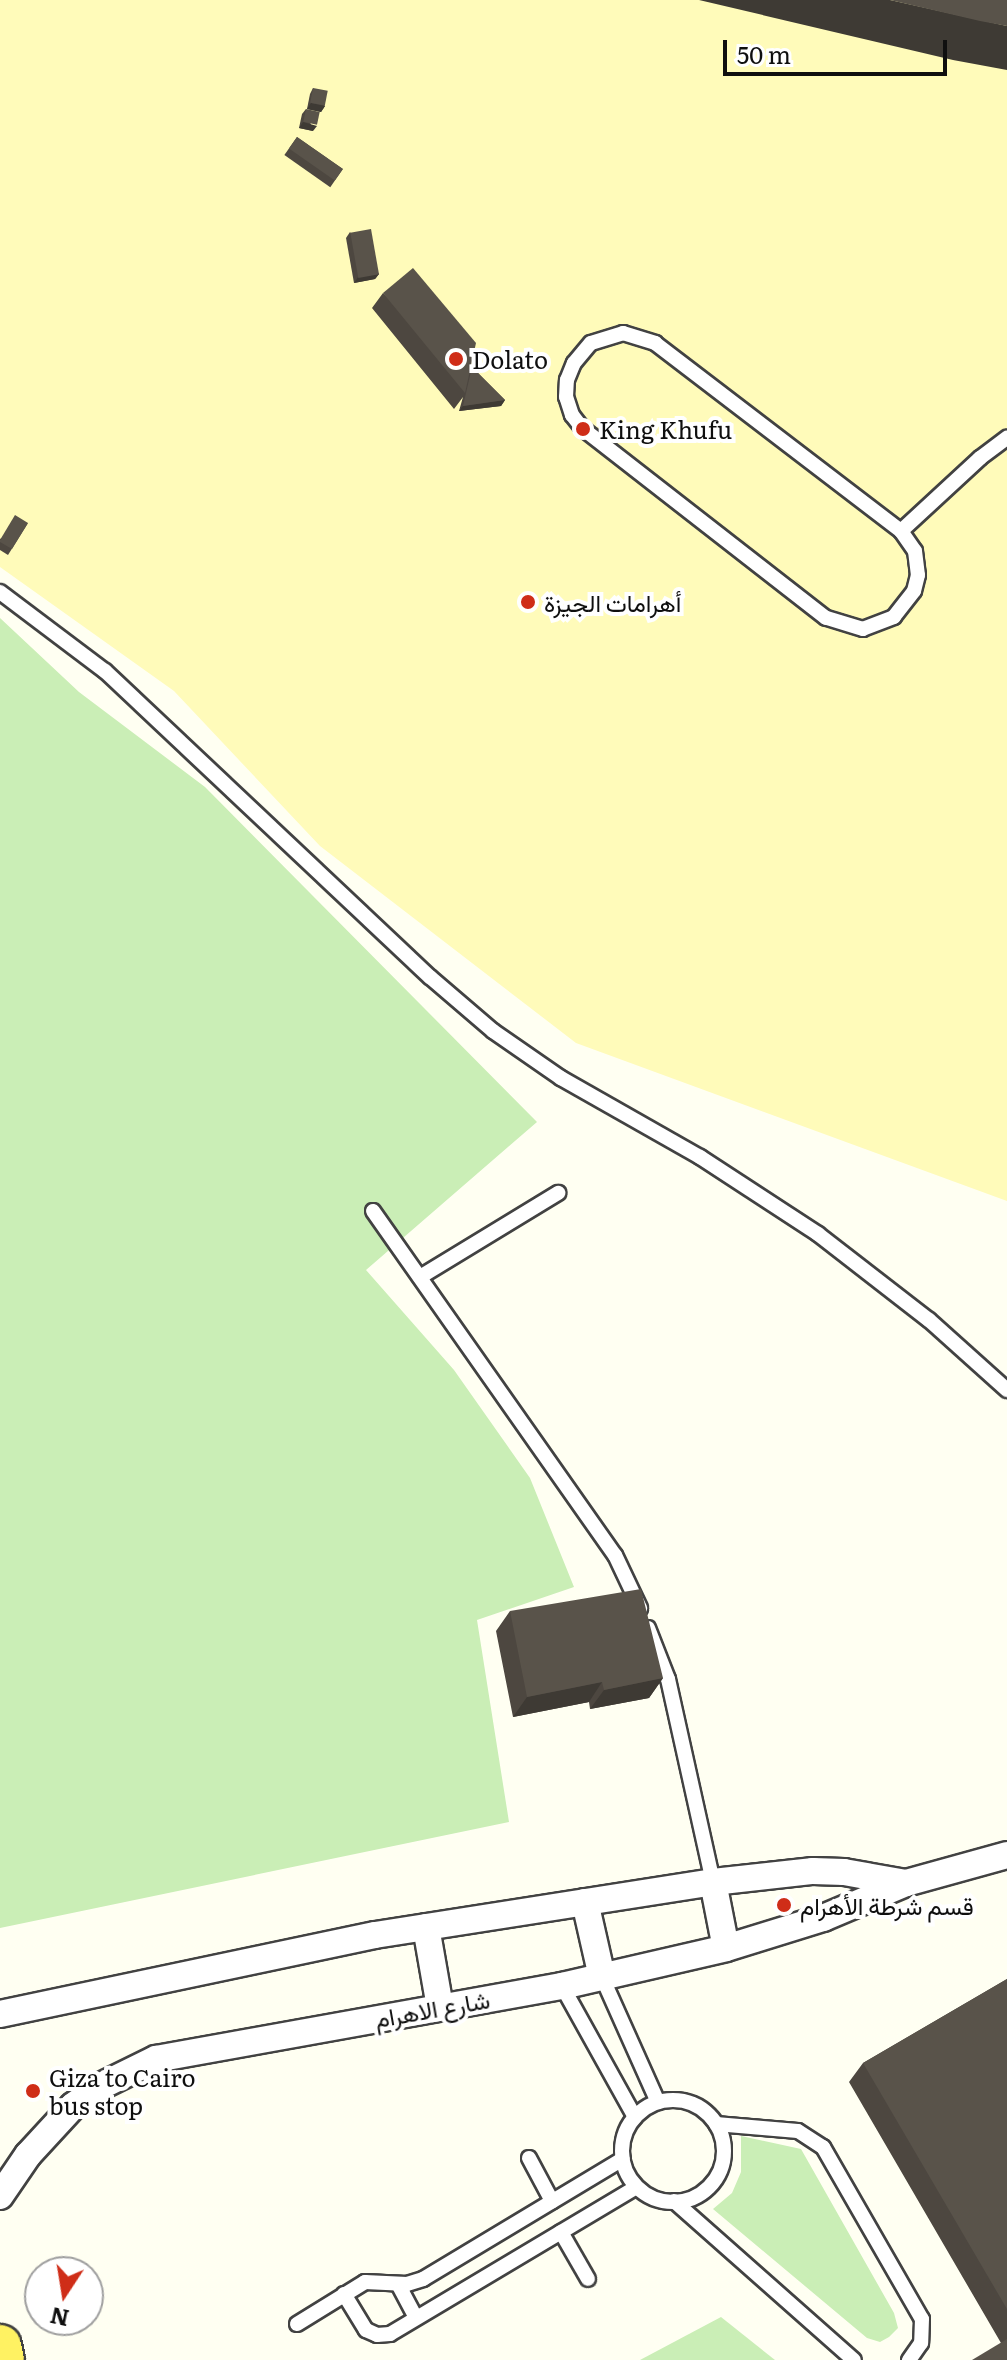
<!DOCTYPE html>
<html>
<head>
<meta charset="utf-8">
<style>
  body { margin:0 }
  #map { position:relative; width:1007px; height:2360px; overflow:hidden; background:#fffff2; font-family:Literata,Vazirmatn,serif }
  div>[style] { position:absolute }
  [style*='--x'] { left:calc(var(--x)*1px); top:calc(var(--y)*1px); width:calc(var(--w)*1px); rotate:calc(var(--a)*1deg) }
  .green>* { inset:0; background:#caeeb6 }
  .sand>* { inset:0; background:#fffbba }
  .roads { filter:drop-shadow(2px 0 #424242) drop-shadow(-2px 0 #424242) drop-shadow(0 2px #424242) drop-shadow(0 -2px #424242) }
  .service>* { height:14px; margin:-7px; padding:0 7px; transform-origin:7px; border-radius:7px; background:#fff }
  .service>.ring { margin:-7px; padding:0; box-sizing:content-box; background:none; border:14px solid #fff; border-radius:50% }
  .minor>* { height:26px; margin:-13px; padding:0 13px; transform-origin:13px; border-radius:13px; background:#fff }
  .primary>* { height:42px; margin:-21px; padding:0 21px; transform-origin:21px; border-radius:21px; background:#fff262 }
  .wall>* { inset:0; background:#4d4740; transform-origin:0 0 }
  .shaded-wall>* { inset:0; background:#3e3a34 }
  .building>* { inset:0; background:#59534a; transform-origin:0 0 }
  .dots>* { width:22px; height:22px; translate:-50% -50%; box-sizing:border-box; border:4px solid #fff; border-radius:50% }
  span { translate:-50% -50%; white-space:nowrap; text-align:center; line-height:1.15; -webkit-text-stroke:8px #fff; paint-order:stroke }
  .poi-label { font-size:24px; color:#0f0f0f }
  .left { translate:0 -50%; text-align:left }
  .street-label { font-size:24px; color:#0f0f0f }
  .north { position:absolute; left:24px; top:2256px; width:80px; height:80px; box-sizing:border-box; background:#fff; border:2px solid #9f9f9f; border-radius:50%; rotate:192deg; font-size:22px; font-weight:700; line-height:32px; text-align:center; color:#0f0f0f }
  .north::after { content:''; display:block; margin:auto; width:28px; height:36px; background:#cf2d18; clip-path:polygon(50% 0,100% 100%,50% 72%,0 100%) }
  .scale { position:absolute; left:723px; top:40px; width:224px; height:36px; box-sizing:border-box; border:4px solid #0f0f0f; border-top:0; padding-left:10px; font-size:24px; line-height:28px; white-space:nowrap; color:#0f0f0f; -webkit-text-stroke:6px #fff; paint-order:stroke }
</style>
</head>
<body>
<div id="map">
  <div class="green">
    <div style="clip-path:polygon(0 618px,79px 692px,205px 787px,537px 1122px,366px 1270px,454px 1370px,530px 1478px,574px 1587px,477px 1620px,509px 1822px,0 1928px)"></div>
    <div style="clip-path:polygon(741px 2136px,801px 2149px,894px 2313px,898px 2328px,889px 2337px,880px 2342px,867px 2338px,713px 2209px,732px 2193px,741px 2172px)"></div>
    <div style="clip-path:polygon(721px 2317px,775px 2360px,640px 2360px)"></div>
  </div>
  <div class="sand">
    <div style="clip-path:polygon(0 0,1007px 0,1007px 1201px,576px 1043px,320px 846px,174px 691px,0 567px)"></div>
  </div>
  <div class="roads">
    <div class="service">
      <div style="--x:623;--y:333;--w:34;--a:17"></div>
      <div style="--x:655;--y:343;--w:310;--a:37.4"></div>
      <div style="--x:901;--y:531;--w:24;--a:55"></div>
      <div style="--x:915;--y:551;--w:24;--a:83"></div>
      <div style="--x:918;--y:575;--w:16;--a:104"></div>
      <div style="--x:914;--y:591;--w:33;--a:128"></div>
      <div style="--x:894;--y:617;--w:33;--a:159"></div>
      <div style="--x:863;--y:629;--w:39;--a:-163"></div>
      <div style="--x:826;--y:618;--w:308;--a:-142.1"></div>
      <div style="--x:583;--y:429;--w:18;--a:-128"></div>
      <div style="--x:572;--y:415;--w:19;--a:-108"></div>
      <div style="--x:566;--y:397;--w:17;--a:-87"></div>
      <div style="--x:567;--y:380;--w:18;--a:-68"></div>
      <div style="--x:574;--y:363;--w:26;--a:-50"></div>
      <div style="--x:591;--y:343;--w:34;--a:-17"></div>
      <div style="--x:901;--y:531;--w:108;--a:-42.7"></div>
      <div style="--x:980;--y:458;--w:34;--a:-37"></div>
      <div style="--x:0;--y:592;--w:131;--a:37"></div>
      <div style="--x:105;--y:671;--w:446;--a:43.3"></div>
      <div style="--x:430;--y:977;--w:83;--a:40.6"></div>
      <div style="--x:493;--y:1031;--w:83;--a:34.7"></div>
      <div style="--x:561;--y:1078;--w:160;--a:29.6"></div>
      <div style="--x:700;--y:1157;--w:141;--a:33.1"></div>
      <div style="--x:818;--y:1234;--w:140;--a:37.8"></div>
      <div style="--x:929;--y:1320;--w:105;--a:41.9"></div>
      <div style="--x:373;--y:1211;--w:421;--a:54.9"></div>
      <div style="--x:615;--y:1555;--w:59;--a:64.7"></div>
      <div style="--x:420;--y:1277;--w:162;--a:-31.3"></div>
      <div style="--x:648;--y:1628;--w:55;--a:68.6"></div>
      <div style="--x:668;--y:1679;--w:208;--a:77.5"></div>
      <div style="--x:602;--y:1977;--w:137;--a:65.9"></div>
      <div style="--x:562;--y:1986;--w:150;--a:60.9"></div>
      <div class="ring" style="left:622px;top:2100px;width:88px;height:88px"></div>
      <div style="--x:716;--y:2124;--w:82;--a:4.9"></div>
      <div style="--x:798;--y:2131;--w:30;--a:33"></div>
      <div style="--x:823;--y:2147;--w:198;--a:60.1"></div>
      <div style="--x:922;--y:2319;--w:24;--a:92"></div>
      <div style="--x:921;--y:2343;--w:21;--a:125"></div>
      <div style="--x:529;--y:2158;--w:49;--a:61.9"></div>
      <div style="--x:674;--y:2201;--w:240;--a:41.5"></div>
      <div style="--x:561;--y:2232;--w:54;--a:60.1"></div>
      <div style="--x:398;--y:2284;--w:38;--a:62"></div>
      <div style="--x:344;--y:2294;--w:42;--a:58.6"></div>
      <div style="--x:366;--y:2330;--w:12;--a:24"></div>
      <div style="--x:377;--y:2335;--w:13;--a:-4"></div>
      <div style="--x:390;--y:2334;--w:287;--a:-30.8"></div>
      <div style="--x:297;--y:2324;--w:80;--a:-31.7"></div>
      <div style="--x:365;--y:2282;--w:42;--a:2.7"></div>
      <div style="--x:407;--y:2284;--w:17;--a:-17"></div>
      <div style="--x:423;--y:2279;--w:233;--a:-31"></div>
    </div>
    <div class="minor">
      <div style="--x:713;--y:1882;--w:67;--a:78.9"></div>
      <div style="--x:585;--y:1902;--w:77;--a:77.2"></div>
      <div style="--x:426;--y:1927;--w:81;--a:80.1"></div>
      <div style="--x:0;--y:2014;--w:383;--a:-11.9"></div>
      <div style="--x:375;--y:1935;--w:342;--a:-8.9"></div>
      <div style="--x:713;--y:1882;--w:101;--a:-6.3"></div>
      <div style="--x:813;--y:1871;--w:31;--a:2"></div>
      <div style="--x:844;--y:1872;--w:63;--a:10.1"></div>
      <div style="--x:0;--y:2196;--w:50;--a:-55.7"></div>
      <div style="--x:28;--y:2155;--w:67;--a:-47.4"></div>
      <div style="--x:73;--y:2106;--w:32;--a:-36"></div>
      <div style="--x:99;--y:2087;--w:64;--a:-26.2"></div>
      <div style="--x:156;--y:2059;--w:413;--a:-10.2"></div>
      <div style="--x:562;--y:1986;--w:168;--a:-13"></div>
      <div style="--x:726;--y:1948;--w:102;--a:-17.2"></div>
      <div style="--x:823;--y:1918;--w:90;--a:-22.9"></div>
      <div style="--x:906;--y:1883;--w:105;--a:-15.5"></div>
    </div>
    <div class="primary">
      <div style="--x:0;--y:2346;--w:14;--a:78"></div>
    </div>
  </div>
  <div class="wall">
    <div style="clip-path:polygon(313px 88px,325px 106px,321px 112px,307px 109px,310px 94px)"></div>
    <div style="clip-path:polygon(306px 109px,313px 131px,299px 128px,302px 114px)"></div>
    <div style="left:297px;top:137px;width:56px;height:22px;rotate:35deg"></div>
    <div style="clip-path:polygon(350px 232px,379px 274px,375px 279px,354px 283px,346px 238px)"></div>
    <div style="clip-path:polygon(383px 293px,470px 370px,472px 367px,505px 400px,501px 406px,459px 411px,463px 397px,454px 409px,372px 308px)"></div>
    <div style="clip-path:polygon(28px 523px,8px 555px,0 550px,0 539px)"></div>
    <div style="clip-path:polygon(510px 1611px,663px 1678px,649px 1698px,590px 1709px,589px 1702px,513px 1717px,496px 1631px)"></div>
    <div style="clip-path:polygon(1007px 1979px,1007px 2360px,1001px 2343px,849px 2082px,863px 2063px)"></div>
  </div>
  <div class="shaded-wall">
    <div style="clip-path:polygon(699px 0,890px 0,1007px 26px,1007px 70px,953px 60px)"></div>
    <div style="clip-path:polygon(311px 103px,325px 106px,321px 112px,307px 109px)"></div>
    <div style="clip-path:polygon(303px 122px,317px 126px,313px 131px,299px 128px)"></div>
    <div style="clip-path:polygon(379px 274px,375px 279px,354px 283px,358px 277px)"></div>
    <div style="clip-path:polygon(505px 400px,501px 406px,459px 411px,463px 406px)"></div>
    <div style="clip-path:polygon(663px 1678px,649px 1698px,590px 1709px,604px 1690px)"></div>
    <div style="clip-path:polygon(602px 1682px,589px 1702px,513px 1717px,527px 1697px)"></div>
  </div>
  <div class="building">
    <div style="clip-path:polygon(890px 0,1007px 0,1007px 26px,980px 21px)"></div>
    <div style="left:313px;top:88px;width:15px;height:15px;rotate:11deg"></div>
    <div style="left:306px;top:109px;width:14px;height:13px;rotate:12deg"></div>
    <div style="left:297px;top:137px;width:56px;height:14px;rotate:35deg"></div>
    <div style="left:371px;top:229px;width:46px;height:21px;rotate:80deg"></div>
    <div style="clip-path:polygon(413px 268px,476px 343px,465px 393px,383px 293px)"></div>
    <div style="clip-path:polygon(472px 367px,505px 400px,463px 406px)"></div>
    <div style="clip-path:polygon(15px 515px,28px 523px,12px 549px,0 542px,0 540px)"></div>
    <div style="clip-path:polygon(641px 1589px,663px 1678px,604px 1690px,602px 1682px,527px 1697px,510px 1611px)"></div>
    <div style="clip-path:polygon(1007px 1979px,1007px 2309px,863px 2063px)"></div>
    <div style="clip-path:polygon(1007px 2339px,1007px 2360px,972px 2360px)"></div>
  </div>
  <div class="dots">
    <div style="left:456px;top:359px;background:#cf2d18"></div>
    <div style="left:583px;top:429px;background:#cf2d18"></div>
    <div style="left:528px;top:602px;background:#cf2d18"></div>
    <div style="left:784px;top:1905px;background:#cf2d18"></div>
    <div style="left:33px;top:2091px;background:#cf2d18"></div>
  </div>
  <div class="poi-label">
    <span class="left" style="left:472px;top:359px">Dolato</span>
    <span class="left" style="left:599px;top:429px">King Khufu</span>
    <span class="left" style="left:544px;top:602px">أهرامات الجيزة</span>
    <span class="left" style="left:800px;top:1905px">قسم شرطة الأهرام</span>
    <span class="left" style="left:49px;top:2091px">Giza to Cairo<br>bus stop</span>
  </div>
  <div class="street-label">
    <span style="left:432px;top:2008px;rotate:-10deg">شارع الاهرام</span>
  </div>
  <div class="north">N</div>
  <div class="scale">50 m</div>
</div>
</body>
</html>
